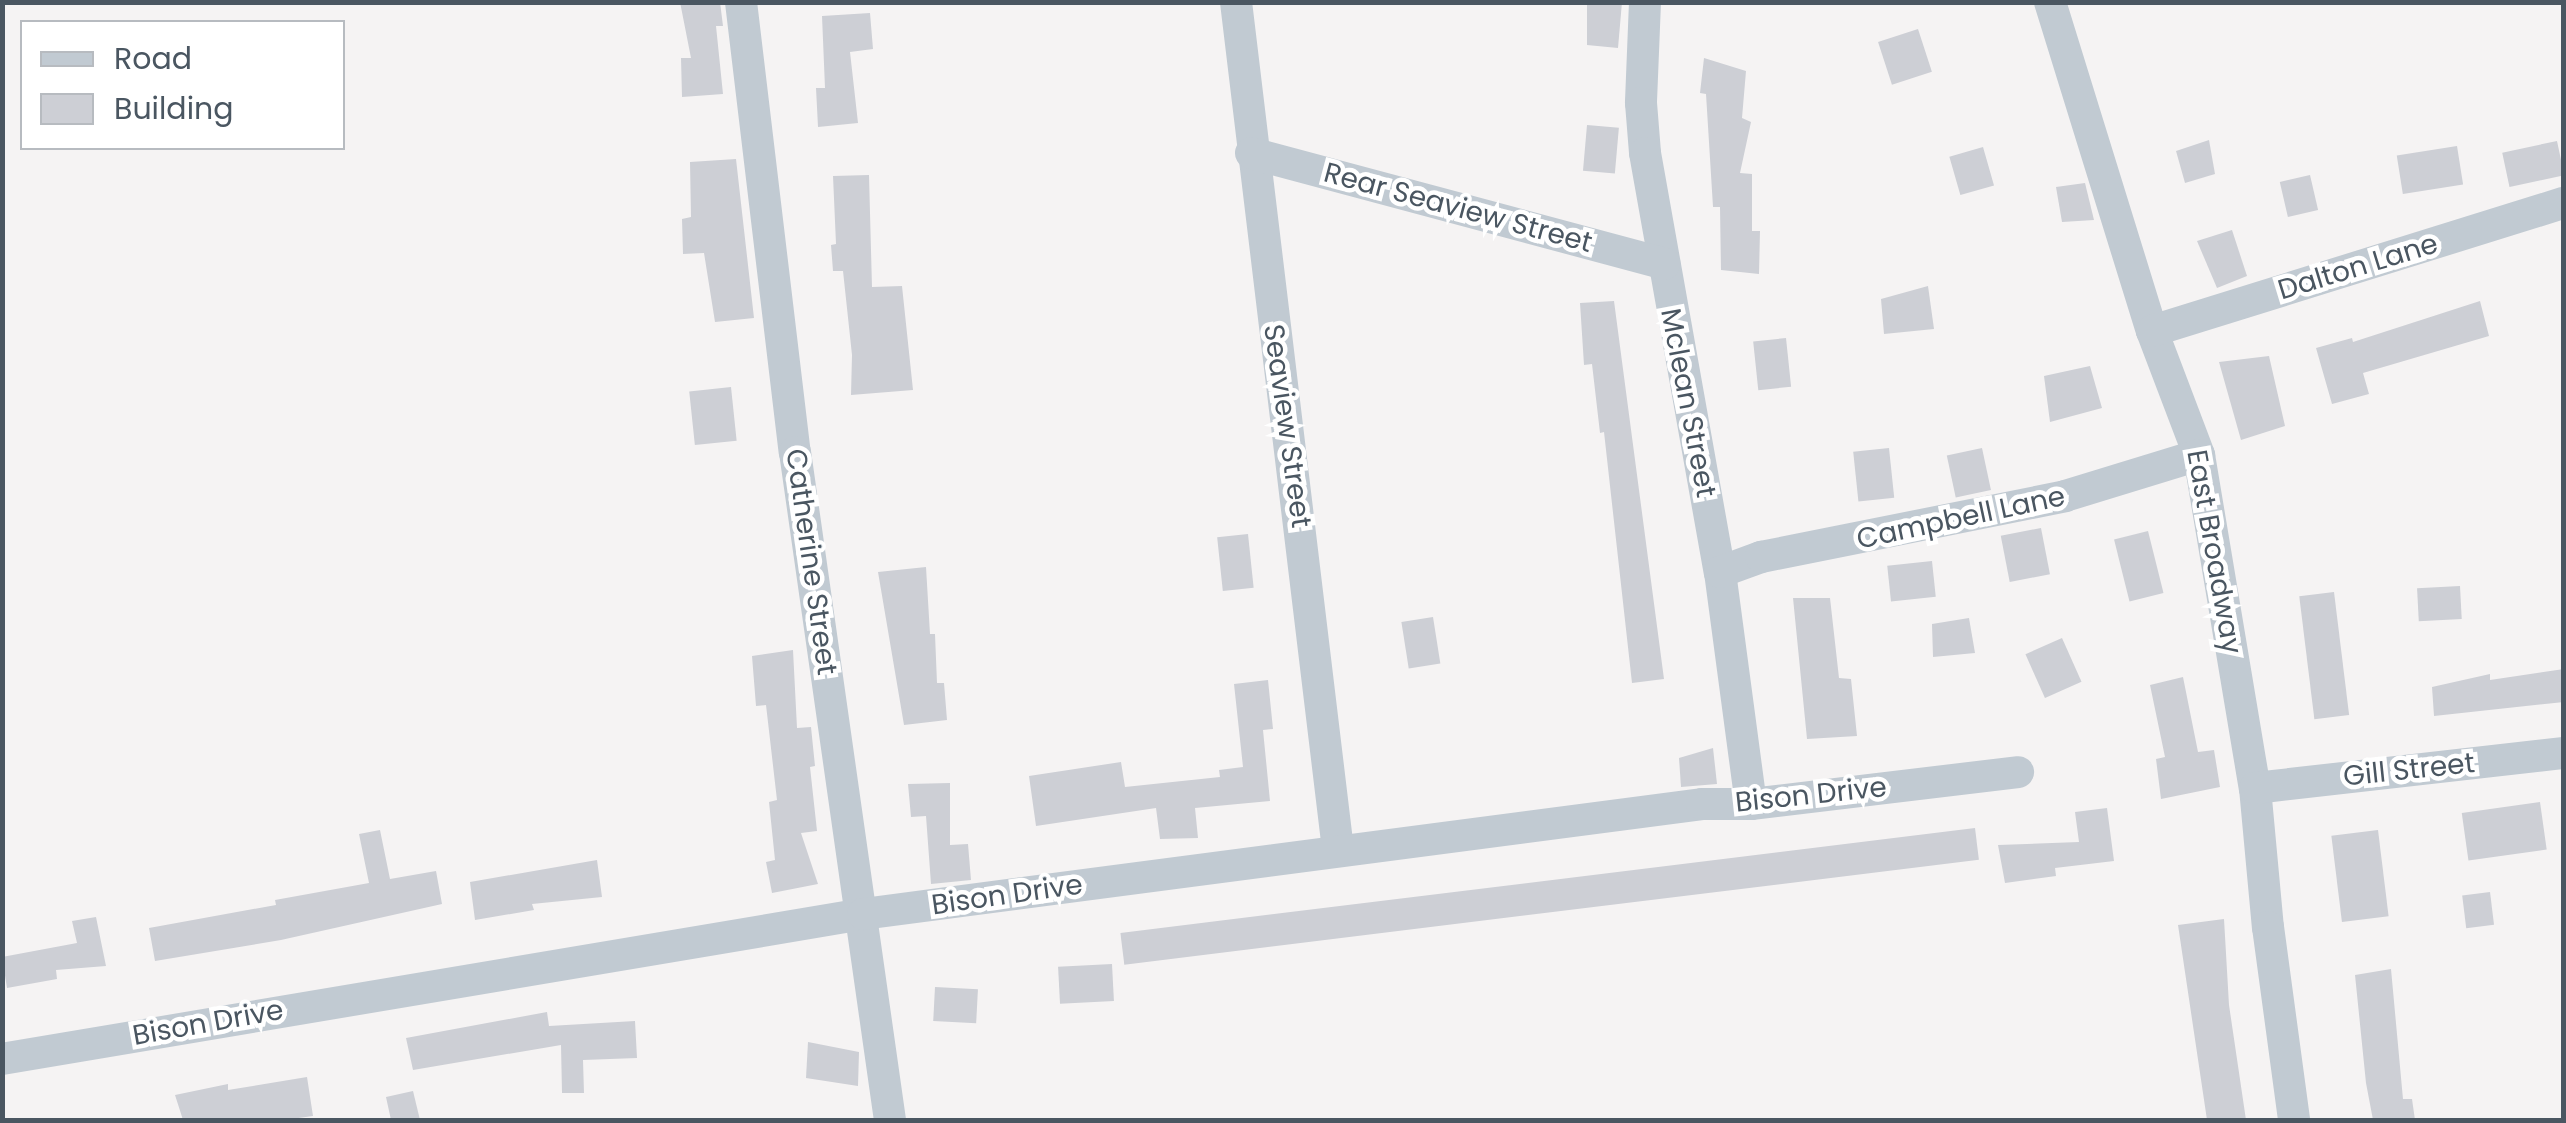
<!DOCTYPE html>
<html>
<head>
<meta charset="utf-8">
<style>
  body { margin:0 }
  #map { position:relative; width:2566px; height:1123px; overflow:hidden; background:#f5f3f3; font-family:Poppins,sans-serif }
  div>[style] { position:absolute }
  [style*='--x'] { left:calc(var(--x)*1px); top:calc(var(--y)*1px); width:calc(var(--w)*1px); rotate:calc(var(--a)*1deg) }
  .building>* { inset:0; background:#cdcfd5; transform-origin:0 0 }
  .minor>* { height:32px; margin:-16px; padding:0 16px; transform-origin:16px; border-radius:16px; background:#c1cad2 }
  span { translate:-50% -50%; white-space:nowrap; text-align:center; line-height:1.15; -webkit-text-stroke:9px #fff; paint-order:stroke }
  .street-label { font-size:28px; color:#4a5661 }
  .frame { position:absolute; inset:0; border:5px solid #4a5661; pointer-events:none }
  .legend { position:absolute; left:20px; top:20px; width:325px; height:130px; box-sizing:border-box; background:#fff; border:2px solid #b7bbc0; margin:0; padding:12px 18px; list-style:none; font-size:30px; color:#4a5661 }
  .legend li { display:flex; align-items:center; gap:20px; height:50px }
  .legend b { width:50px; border:2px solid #b7bbc0 }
</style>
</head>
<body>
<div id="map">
  <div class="building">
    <div style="clip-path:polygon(680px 2px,720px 2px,723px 26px,716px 26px,723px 94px,682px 97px,681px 58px,691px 58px)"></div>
    <div style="clip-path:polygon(1587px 2px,1622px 2px,1618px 48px,1587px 45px)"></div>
    <div style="clip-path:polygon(870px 13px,873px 49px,850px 52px,858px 123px,818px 127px,816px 88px,825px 88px,822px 16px)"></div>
    <div style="left:1918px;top:29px;width:45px;height:42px;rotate:72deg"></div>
    <div style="clip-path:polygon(1704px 58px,1746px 71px,1742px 118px,1751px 122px,1740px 173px,1752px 174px,1752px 231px,1760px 231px,1759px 274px,1721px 270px,1720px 207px,1713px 207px,1706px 94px,1700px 93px)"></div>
    <div style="left:1587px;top:125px;width:32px;height:46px;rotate:5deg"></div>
    <div style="clip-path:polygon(2209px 140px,2215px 174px,2185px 183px,2176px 151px)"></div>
    <div style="left:2557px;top:141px;width:35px;height:56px;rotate:78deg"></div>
    <div style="left:2457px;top:146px;width:39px;height:61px;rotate:81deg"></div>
    <div style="left:1983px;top:147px;width:40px;height:35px;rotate:74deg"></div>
    <div style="clip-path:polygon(736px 159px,754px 318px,715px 322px,704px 253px,683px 254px,682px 219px,691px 217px,690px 162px)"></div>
    <div style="clip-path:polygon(869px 175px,872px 287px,902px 286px,913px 390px,851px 395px,852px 355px,843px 271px,833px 271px,831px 245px,836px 244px,833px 176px)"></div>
    <div style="left:2310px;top:175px;width:36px;height:31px;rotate:77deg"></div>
    <div style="clip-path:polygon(2085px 183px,2094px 220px,2062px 222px,2056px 187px)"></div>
    <div style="clip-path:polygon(2232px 230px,2247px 276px,2217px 288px,2197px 241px)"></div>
    <div style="clip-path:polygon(1928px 286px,1934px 329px,1884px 334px,1881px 299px)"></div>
    <div style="clip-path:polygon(1614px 301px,1664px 679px,1632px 683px,1604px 432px,1600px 433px,1592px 364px,1584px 365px,1580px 303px)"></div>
    <div style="clip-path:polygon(2480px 301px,2489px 336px,2363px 373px,2369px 394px,2332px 404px,2316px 348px,2352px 338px,2353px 342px)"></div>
    <div style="left:1786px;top:338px;width:49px;height:33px;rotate:84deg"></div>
    <div style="clip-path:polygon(2269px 356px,2285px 426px,2241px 440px,2219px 362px)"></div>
    <div style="clip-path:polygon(2090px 366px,2102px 408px,2050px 422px,2044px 376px)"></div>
    <div style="left:731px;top:387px;width:54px;height:42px;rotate:84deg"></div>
    <div style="left:1889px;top:448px;width:50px;height:36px;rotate:84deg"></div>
    <div style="left:1982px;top:448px;width:43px;height:36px;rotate:78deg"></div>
    <div style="left:2041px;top:528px;width:47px;height:41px;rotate:79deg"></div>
    <div style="left:2148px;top:531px;width:64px;height:35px;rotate:76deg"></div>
    <div style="left:1248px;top:534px;width:54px;height:31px;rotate:84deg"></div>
    <div style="left:1932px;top:561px;width:36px;height:45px;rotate:84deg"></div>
    <div style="clip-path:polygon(926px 567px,930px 634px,935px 634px,937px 683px,944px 683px,947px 720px,904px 725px,878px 572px)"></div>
    <div style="left:2460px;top:586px;width:33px;height:43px;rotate:87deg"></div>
    <div style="left:2334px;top:592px;width:124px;height:35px;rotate:83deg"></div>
    <div style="clip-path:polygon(1793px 598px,1830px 598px,1839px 678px,1851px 679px,1857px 736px,1807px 739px)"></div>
    <div style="left:1433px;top:617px;width:47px;height:32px;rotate:81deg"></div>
    <div style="clip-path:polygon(1969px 618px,1975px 653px,1933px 657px,1932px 624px)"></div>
    <div style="left:2062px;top:638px;width:48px;height:40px;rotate:66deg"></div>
    <div style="clip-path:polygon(793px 650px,797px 728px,811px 727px,815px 766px,810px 767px,817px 831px,801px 833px,818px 884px,772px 893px,766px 862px,775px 860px,769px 802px,777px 800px,766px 705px,756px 706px,752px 656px)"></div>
    <div style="clip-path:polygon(2564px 669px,2564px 702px,2434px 716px,2432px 687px,2490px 674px,2490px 680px)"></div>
    <div style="clip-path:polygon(2183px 677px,2198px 752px,2214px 750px,2220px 787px,2161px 799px,2156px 759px,2165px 757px,2150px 685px)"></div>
    <div style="clip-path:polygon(1268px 680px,1273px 729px,1263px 730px,1270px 801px,1195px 808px,1198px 838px,1160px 839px,1156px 808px,1036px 826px,1029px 776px,1121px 762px,1125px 787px,1220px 777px,1219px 770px,1243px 767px,1234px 684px)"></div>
    <div style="clip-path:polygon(1713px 748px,1717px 784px,1681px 787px,1679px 758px)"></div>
    <div style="clip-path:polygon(950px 783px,950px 845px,968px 844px,971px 880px,931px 884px,926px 816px,911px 817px,908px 784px)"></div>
    <div style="left:2540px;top:802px;width:48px;height:79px;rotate:82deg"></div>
    <div style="clip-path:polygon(2107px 808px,2114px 861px,2055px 868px,2056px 876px,2005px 883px,1998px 845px,2079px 842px,2075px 812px)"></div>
    <div style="left:1975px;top:828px;width:32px;height:861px;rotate:83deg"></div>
    <div style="clip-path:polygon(380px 830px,390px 879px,436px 871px,442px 904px,281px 940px,155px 961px,149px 928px,276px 905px,275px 900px,369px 883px,359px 834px)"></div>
    <div style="left:2378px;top:830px;width:87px;height:47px;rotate:83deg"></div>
    <div style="clip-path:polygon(597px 860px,602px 897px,532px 904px,534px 910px,475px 920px,470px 882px)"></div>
    <div style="left:2490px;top:892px;width:33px;height:28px;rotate:83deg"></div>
    <div style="clip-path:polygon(96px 917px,106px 966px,56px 970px,57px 979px,7px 988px,2px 957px,77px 943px,72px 921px)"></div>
    <div style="clip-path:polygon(2224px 919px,2229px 1005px,2246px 1120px,2207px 1120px,2178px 925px)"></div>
    <div style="left:1112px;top:964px;width:37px;height:54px;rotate:87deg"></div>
    <div style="clip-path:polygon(2391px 969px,2403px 1099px,2412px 1099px,2415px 1120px,2373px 1120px,2366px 1083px,2355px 975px)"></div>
    <div style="left:935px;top:987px;width:43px;height:34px;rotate:3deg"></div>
    <div style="clip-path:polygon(547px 1012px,549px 1026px,635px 1021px,637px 1058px,583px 1060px,584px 1093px,562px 1093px,561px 1045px,413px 1070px,406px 1038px)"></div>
    <div style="clip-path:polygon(808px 1042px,859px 1052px,858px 1086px,806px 1078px)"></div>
    <div style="clip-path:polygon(307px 1077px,313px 1116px,284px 1120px,183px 1120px,175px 1095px,228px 1084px,228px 1090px)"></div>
    <div style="clip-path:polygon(413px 1091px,420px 1120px,391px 1120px,386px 1097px)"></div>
  </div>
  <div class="minor">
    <div style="--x:741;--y:2;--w:453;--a:83.2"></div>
    <div style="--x:795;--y:452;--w:675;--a:81.91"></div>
    <div style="--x:1236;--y:2;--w:854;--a:83.14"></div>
    <div style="--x:1645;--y:2;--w:101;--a:92.3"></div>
    <div style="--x:1641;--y:103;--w:50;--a:85.4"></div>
    <div style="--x:1645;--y:153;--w:426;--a:79.9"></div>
    <div style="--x:1720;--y:572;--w:234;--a:82.4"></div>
    <div style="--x:2050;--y:2;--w:344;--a:72.8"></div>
    <div style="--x:2152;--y:331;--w:133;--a:69.2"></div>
    <div style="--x:2199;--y:455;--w:338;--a:80.5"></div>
    <div style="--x:2255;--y:788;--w:140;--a:84.7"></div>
    <div style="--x:2268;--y:927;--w:195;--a:82.3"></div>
    <div style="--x:1251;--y:153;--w:428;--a:15"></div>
    <div style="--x:2152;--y:331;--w:431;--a:-17.3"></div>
    <div style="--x:1720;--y:572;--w:44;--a:-20.1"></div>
    <div style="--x:1761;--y:557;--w:310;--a:-11.3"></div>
    <div style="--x:2065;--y:496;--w:140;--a:-17"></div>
    <div style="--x:2255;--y:788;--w:311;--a:-6.5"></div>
    <div style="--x:2;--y:1059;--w:873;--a:-9.56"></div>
    <div style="--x:863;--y:914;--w:846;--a:-7.47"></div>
    <div style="--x:1702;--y:804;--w:49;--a:0"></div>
    <div style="--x:1751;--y:804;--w:269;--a:-6.8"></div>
  </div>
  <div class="street-label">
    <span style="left:1458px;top:208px;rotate:15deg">Rear Seaview Street</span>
    <span style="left:2358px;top:267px;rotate:-17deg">Dalton Lane</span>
    <span style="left:1688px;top:403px;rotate:79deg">Mclean Street</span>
    <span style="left:1287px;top:426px;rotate:82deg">Seaview Street</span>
    <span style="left:1961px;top:518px;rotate:-12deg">Campbell Lane</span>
    <span style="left:2214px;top:552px;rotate:80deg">East Broadway</span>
    <span style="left:811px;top:562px;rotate:82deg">Catherine Street</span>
    <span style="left:2409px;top:770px;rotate:-6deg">Gill Street</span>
    <span style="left:1811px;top:795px;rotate:-6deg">Bison Drive</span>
    <span style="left:1007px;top:895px;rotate:-8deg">Bison Drive</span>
    <span style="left:208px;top:1023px;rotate:-10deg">Bison Drive</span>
  </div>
  <div class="frame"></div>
  <ul class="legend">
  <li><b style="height:12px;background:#c1cad2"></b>Road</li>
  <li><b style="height:28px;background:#cdcfd5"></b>Building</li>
  </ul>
</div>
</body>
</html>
